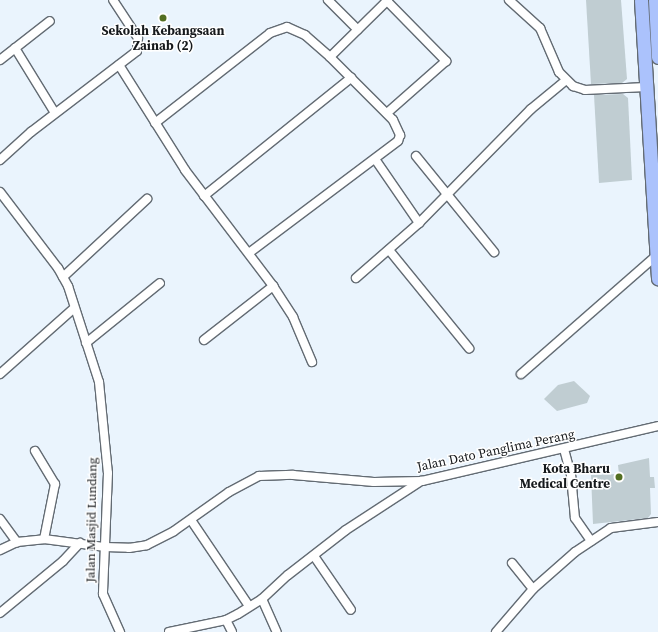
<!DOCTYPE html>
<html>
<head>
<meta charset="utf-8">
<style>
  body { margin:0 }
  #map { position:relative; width:658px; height:632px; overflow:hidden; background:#eaf4fd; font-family:"Source Serif 4",serif }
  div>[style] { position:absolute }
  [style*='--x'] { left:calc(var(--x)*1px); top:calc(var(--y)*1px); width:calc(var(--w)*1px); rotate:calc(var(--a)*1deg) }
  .building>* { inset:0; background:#c0cdd2 }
  .roads { filter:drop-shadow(1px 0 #636b73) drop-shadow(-1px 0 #636b73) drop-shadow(0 1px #636b73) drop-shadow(0 -1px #636b73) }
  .minor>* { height:8px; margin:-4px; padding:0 4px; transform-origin:4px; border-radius:4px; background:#fff }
  .trunk>* { height:13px; margin:-6.5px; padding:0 6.5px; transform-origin:6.5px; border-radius:6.5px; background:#abc2fc }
  .dots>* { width:11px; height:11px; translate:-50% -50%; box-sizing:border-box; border:2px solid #fff; border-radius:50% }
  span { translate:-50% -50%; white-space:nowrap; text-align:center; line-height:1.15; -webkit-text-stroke:3px #fff; paint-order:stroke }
  .poi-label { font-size:13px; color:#16191c; font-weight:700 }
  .right { translate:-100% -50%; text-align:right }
  .street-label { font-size:13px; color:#16191c }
</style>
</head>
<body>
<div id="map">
  <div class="building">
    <div style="clip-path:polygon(586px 0,621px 0,627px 79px,622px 83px,591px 84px)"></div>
    <div style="clip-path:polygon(623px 94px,628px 98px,632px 180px,599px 183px,594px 95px)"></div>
    <div style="clip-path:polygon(574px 381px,590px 396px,587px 403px,557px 411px,544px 399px,558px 385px)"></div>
    <div style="clip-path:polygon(649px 458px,650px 477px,654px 477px,655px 488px,650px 488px,651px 514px,648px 518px,593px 524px,591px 475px,619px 474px,618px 465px)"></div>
  </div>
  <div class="roads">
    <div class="minor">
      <div style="--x:328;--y:0;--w:42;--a:45"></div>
      <div style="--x:386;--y:0;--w:86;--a:45.5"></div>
      <div style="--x:446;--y:61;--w:79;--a:138.6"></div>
      <div style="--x:509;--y:0;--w:42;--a:42.1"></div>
      <div style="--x:540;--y:28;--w:48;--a:66.6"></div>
      <div style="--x:559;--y:72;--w:20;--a:45"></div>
      <div style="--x:573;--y:86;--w:13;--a:18"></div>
      <div style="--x:585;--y:90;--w:61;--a:-2.8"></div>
      <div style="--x:15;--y:48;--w:76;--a:58.4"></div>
      <div style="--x:330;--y:57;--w:81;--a:-44.5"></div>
      <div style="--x:0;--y:60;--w:63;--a:-38"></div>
      <div style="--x:119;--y:65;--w:124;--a:57.8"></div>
      <div style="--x:185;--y:170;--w:146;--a:52.8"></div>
      <div style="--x:273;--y:286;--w:37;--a:57"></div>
      <div style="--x:293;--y:317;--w:49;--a:67.1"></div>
      <div style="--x:155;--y:123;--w:146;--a:-38"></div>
      <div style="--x:270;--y:33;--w:18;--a:-19"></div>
      <div style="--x:287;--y:27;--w:20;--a:24"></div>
      <div style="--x:305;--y:35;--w:33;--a:41"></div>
      <div style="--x:330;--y:57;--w:89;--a:45"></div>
      <div style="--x:393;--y:120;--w:17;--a:65"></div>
      <div style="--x:400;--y:135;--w:6;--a:108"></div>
      <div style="--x:398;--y:141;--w:186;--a:143.1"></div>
      <div style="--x:416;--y:156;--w:124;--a:50.9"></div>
      <div style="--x:375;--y:159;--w:78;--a:55.5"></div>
      <div style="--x:0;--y:160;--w:42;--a:-42.1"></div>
      <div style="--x:31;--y:132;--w:133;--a:-37.4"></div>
      <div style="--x:137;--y:51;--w:13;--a:-86"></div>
      <div style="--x:138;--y:38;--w:45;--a:-123.3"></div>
      <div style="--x:0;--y:192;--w:96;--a:52.7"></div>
      <div style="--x:58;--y:268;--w:21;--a:61"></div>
      <div style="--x:68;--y:286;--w:101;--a:72.1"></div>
      <div style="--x:99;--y:382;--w:91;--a:84.4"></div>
      <div style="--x:108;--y:473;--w:121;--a:92.4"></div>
      <div style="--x:103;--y:594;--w:42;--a:65.9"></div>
      <div style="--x:204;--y:196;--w:189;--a:-38.8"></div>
      <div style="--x:389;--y:250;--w:127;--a:50.8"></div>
      <div style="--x:63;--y:277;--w:115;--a:-42.9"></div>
      <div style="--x:356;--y:278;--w:84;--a:-41.1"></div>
      <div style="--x:419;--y:223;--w:160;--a:-45.5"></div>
      <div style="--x:531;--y:109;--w:44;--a:-39.5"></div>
      <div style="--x:204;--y:340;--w:88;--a:-38"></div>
      <div style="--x:86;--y:343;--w:95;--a:-39"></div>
      <div style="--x:0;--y:374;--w:99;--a:-41.7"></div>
      <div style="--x:521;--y:374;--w:181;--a:-41.2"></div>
      <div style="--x:564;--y:449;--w:28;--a:75"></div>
      <div style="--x:571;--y:476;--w:42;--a:84.6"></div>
      <div style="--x:575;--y:518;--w:28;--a:55"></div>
      <div style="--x:35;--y:451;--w:39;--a:59"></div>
      <div style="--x:55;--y:484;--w:56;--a:101.3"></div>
      <div style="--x:0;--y:519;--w:29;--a:54"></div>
      <div style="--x:191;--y:520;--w:104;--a:56"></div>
      <div style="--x:0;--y:550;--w:19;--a:-25"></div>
      <div style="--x:17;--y:542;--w:27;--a:-6"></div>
      <div style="--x:44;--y:539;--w:62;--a:7.5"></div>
      <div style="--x:105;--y:547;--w:24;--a:2"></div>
      <div style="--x:129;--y:548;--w:18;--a:-9"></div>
      <div style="--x:147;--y:545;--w:30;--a:-27"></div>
      <div style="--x:174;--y:531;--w:67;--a:-35.3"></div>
      <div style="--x:229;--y:492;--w:34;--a:-28"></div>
      <div style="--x:259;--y:476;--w:34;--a:-2"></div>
      <div style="--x:293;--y:475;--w:81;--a:4.9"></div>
      <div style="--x:374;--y:482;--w:48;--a:-1.2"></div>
      <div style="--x:422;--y:481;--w:242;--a:-13.1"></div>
      <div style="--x:314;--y:556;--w:65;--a:55.6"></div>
      <div style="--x:512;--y:563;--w:33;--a:51"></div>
      <div style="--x:262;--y:599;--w:36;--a:66"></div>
      <div style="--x:0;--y:613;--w:82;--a:-39.5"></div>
      <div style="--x:63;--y:561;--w:25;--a:-47"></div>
      <div style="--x:226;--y:620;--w:13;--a:63"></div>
      <div style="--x:169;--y:632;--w:58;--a:-11.9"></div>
      <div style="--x:226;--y:620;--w:13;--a:-27"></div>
      <div style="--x:238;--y:614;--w:28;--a:-32"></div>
      <div style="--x:262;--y:599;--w:35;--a:-43"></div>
      <div style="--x:288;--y:575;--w:73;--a:-37.8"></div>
      <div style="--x:346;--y:530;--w:90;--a:-33.2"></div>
      <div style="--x:496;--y:632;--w:57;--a:-49.3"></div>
      <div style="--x:533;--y:589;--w:56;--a:-41.4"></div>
      <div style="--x:575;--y:552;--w:43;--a:-33.7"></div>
      <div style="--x:611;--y:528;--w:47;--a:-7.3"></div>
    </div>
    <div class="trunk">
      <div style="--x:641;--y:0;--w:279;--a:86.5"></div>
      <div style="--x:655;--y:0;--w:57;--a:87"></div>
    </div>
  </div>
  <div class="dots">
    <div style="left:163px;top:18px;background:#536f22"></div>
    <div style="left:619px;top:477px;background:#536f22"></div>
  </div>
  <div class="poi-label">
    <span style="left:163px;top:39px">Sekolah Kebangsaan<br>Zainab (2)</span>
    <span class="right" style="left:610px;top:477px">Kota Bharu<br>Medical Centre</span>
  </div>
  <div class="street-label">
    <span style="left:496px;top:451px;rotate:-12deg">Jalan Dato Panglima Perang</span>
    <span style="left:92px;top:520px;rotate:-89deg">Jalan Masjid Lundang</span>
  </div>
</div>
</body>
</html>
